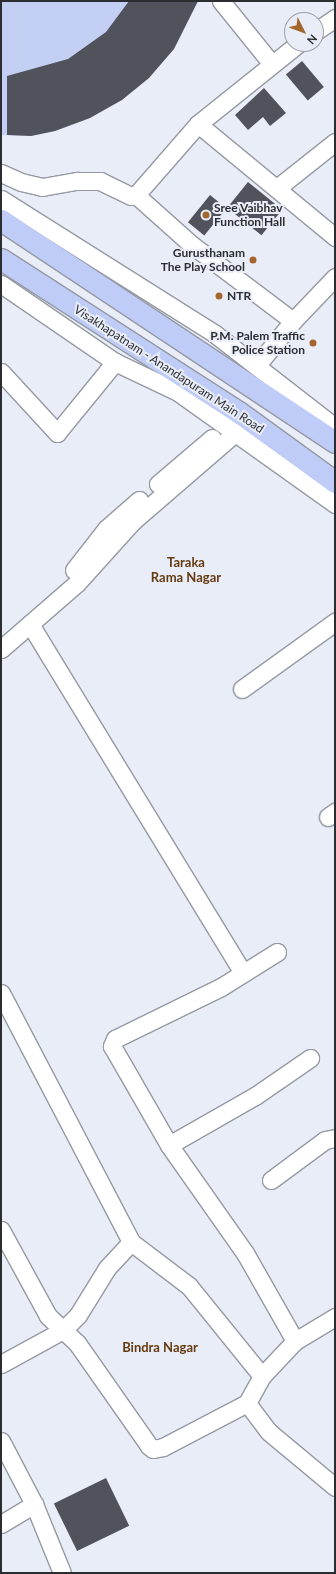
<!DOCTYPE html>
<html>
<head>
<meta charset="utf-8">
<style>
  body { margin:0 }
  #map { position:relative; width:336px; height:1574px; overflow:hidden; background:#e9edf7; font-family:Lato,sans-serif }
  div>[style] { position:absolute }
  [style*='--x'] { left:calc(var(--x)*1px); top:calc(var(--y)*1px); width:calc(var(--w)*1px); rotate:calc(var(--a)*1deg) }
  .green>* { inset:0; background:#c3d0f4 }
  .building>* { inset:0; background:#50535c; transform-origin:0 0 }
  .roads { filter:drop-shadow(1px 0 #9599a2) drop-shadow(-1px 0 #9599a2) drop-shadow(0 1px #9599a2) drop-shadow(0 -1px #9599a2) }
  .minor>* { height:17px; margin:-8.5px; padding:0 8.5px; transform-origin:8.5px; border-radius:8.5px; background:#fff }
  .major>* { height:21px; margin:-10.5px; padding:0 10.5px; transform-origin:10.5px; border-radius:10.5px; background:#beccf7 }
  .dots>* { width:11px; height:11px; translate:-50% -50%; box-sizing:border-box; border:2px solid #e9edf7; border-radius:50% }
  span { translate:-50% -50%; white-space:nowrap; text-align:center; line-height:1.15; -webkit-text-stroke:4px #e9edf7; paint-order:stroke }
  .poi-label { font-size:12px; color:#2c2d31; font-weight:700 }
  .left { translate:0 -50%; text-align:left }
  .right { translate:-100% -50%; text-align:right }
  .street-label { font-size:12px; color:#2c2d31 }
  .neighbourhood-label { font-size:13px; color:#643a11; font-weight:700 }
  .frame { position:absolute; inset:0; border:2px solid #2c2d31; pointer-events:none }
  .north { position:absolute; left:284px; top:12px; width:40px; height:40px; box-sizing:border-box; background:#e9edf7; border:1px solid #9da0a8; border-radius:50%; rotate:132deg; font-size:11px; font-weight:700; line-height:16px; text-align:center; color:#2c2d31 }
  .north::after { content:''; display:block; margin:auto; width:14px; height:18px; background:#a5662d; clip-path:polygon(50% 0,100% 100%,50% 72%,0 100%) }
</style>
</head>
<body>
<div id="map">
  <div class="green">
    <div style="clip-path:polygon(1px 1px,198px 1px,174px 49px,90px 118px,55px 131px,31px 136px,1px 135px)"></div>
  </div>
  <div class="building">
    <div style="clip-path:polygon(129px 1px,198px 1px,174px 49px,149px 78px,122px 100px,90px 118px,55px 131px,31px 136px,7px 135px,7px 76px,68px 59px,106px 32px)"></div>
    <div style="left:302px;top:61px;width:34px;height:21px;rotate:50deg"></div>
    <div style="clip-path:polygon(264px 88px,286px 113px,270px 126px,263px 117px,248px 130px,235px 115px)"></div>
    <div style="left:248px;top:182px;width:44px;height:33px;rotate:39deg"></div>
    <div style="left:210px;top:195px;width:21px;height:35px;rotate:39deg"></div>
    <div style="left:106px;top:1478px;width:53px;height:58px;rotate:64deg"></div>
  </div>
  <div class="roads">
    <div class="minor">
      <div style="--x:221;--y:1;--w:80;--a:51.1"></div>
      <div style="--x:316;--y:31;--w:23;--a:-34"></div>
      <div style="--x:198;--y:124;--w:178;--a:39.5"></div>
      <div style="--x:1;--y:173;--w:22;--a:24"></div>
      <div style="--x:21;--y:182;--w:22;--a:13"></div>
      <div style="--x:42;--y:187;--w:36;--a:-10"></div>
      <div style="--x:77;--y:181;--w:23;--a:0"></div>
      <div style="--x:100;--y:181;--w:34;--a:26"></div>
      <div style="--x:131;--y:196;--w:5;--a:-11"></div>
      <div style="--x:136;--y:195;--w:94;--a:-48.9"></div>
      <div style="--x:198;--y:124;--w:128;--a:-38.7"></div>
      <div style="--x:277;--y:188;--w:74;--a:-38.4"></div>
      <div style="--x:136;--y:195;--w:75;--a:41.8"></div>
      <div style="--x:192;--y:245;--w:126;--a:37"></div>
      <div style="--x:1;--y:199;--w:253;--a:32.2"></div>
      <div style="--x:215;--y:334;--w:152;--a:37.8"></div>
      <div style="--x:1;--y:284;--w:138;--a:34.4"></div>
      <div style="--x:115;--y:362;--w:70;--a:25.5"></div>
      <div style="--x:178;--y:392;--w:193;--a:35.5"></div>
      <div style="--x:257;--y:365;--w:57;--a:-50.7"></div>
      <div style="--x:293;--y:321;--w:61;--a:-46.3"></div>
      <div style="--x:1;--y:372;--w:83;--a:47.4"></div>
      <div style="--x:57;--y:433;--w:92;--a:-50.8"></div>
      <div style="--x:158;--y:484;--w:71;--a:-40.4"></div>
      <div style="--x:74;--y:570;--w:52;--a:-52"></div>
      <div style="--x:106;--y:529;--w:44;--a:-41.3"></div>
      <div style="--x:30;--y:624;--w:409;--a:58.6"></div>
      <div style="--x:1;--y:649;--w:101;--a:-41"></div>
      <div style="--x:77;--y:583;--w:84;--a:-47.9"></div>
      <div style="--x:133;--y:521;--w:136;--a:-40.8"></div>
      <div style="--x:242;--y:689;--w:115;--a:-35.8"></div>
      <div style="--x:328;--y:817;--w:9;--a:-36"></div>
      <div style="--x:277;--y:952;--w:66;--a:148"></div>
      <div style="--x:221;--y:987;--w:118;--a:153.9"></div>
      <div style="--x:115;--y:1039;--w:8;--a:113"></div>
      <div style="--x:112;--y:1046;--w:114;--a:60.1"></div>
      <div style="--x:169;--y:1145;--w:132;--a:54.9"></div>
      <div style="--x:245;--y:1253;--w:101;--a:60.4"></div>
      <div style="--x:1;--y:993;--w:281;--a:62.4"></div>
      <div style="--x:131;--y:1242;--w:73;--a:37.2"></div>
      <div style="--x:189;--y:1286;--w:116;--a:51"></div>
      <div style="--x:169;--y:1145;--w:99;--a:-29.7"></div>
      <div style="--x:255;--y:1096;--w:67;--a:-34.6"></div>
      <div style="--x:271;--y:1180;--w:67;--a:-36.5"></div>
      <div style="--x:325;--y:1140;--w:10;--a:-11"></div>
      <div style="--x:1;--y:1230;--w:98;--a:61.3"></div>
      <div style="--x:48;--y:1316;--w:40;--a:43"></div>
      <div style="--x:77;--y:1343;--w:126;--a:55"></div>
      <div style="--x:149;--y:1446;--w:5;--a:37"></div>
      <div style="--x:153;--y:1449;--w:10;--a:-11"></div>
      <div style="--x:163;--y:1447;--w:95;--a:-27.6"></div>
      <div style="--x:335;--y:1317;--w:47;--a:149"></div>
      <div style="--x:295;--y:1341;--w:48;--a:133.3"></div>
      <div style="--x:262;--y:1376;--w:31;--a:119"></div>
      <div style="--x:247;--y:1403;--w:36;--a:53"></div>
      <div style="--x:269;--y:1432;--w:86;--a:39.8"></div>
      <div style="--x:1;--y:1364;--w:71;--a:-28.7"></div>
      <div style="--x:63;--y:1330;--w:21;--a:-45"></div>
      <div style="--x:78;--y:1315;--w:55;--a:-58.3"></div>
      <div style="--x:107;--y:1268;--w:35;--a:-47"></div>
      <div style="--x:1;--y:1441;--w:71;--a:62.4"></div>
      <div style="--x:34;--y:1504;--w:74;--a:67.9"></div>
      <div style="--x:1;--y:1524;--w:39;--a:-31"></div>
    </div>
    <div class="major">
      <div style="--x:1;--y:220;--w:401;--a:33.6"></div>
      <div style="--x:1;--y:259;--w:284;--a:32.8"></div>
      <div style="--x:240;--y:413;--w:117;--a:36"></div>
    </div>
  </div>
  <div class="dots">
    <div style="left:206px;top:215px;background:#a5662d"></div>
    <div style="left:253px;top:260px;background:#a5662d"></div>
    <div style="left:219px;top:296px;background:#a5662d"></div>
    <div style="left:313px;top:343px;background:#a5662d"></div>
  </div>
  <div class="poi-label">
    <span class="left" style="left:214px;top:215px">Sree Vaibhav<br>Function Hall</span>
    <span class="right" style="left:245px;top:260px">Gurusthanam<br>The Play School</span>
    <span class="left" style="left:227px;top:296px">NTR</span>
    <span class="right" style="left:305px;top:343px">P.M. Palem Traffic<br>Police Station</span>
  </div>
  <div class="street-label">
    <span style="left:169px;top:369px;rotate:33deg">Visakhapatnam - Anandapuram Main Road</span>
  </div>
  <div class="neighbourhood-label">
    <span style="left:186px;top:570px">Taraka<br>Rama Nagar</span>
    <span style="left:160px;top:1347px">Bindra Nagar</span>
  </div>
  <div class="frame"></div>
  <div class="north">N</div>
</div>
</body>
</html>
